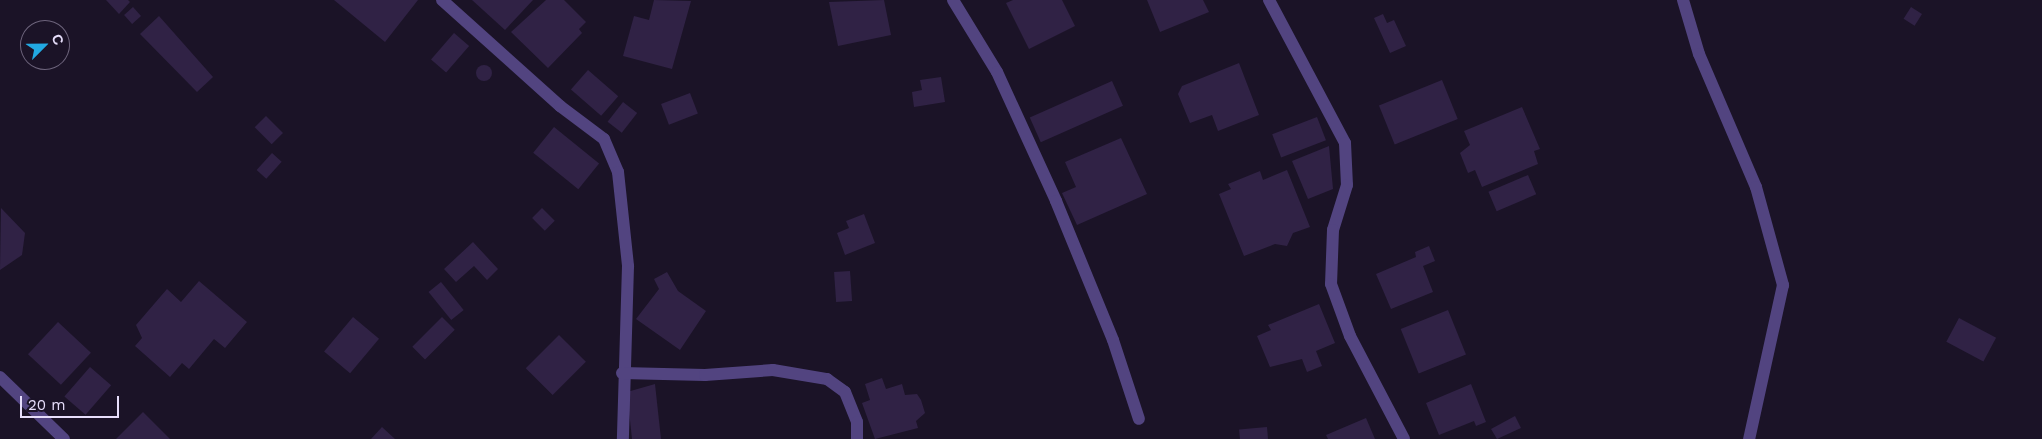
<!DOCTYPE html>
<html>
<head>
<meta charset="utf-8">
<style>
  body { margin:0 }
  #map { position:relative; width:2042px; height:439px; overflow:hidden; background:#1b1327; font-family:"Work Sans",sans-serif }
  div>[style] { position:absolute }
  [style*='--x'] { left:calc(var(--x)*1px); top:calc(var(--y)*1px); width:calc(var(--w)*1px); rotate:calc(var(--a)*1deg) }
  .building>* { inset:0; background:#302245; transform-origin:0 0 }
  .round { border-radius:50% }
  .minor>* { height:12px; margin:-6px; padding:0 6px; transform-origin:6px; border-radius:6px; background:#524480 }
  span { translate:-50% -50%; white-space:nowrap; text-align:center; line-height:1.15; -webkit-text-stroke:5px #1b1327; paint-order:stroke }
  .north { position:absolute; left:20px; top:20px; width:50px; height:50px; box-sizing:border-box; background:#1b1327; border:1px solid #6d647c; border-radius:50%; rotate:67deg; font-size:14px; font-weight:700; line-height:20px; text-align:center; color:#e7defb }
  .north::after { content:''; display:block; margin:auto; width:18px; height:22px; background:#22a9e2; clip-path:polygon(50% 0,100% 100%,50% 72%,0 100%) }
  .scale { position:absolute; left:20px; top:396px; width:99px; height:22px; box-sizing:border-box; border:2px solid #e7defb; border-top:0; padding-left:6px; font-size:15px; line-height:18px; white-space:nowrap; color:#e7defb; -webkit-text-stroke:4px #1b1327; paint-order:stroke }
</style>
</head>
<body>
<div id="map">
  <div class="building">
    <div style="clip-path:polygon(106px 0,128px 0,130px 2px,119px 14px)"></div>
    <div style="clip-path:polygon(334px 0,418px 0,385px 42px)"></div>
    <div style="clip-path:polygon(472px 0,533px 0,505px 30px)"></div>
    <div style="clip-path:polygon(546px 0,564px 0,586px 22px,579px 29px,582px 33px,548px 68px,511px 32px)"></div>
    <div style="clip-path:polygon(654px 0,691px 1px,672px 69px,623px 56px,634px 16px,649px 20px)"></div>
    <div style="clip-path:polygon(884px 0,891px 35px,838px 46px,829px 2px)"></div>
    <div style="clip-path:polygon(1013px 0,1062px 0,1075px 26px,1029px 49px,1006px 3px)"></div>
    <div style="clip-path:polygon(1147px 0,1203px 0,1209px 12px,1160px 32px)"></div>
    <div style="left:133px;top:7px;width:12px;height:12px;rotate:48deg"></div>
    <div style="left:1911px;top:7px;width:13px;height:14px;rotate:32deg"></div>
    <div style="clip-path:polygon(1383px 14px,1387px 23px,1394px 20px,1406px 46px,1390px 53px,1374px 18px)"></div>
    <div style="clip-path:polygon(159px 16px,213px 77px,197px 92px,140px 34px)"></div>
    <div style="left:454px;top:33px;width:20px;height:35px;rotate:41deg"></div>
    <div style="clip-path:polygon(1239px 63px,1259px 115px,1218px 131px,1212px 115px,1190px 123px,1178px 94px,1182px 86px)"></div>
    <div class="round" style="left:476px;top:65px;width:16px;height:16px"></div>
    <div style="left:588px;top:70px;width:40px;height:26px;rotate:41deg"></div>
    <div style="clip-path:polygon(941px 77px,945px 102px,914px 107px,912px 92px,922px 90px,920px 80px)"></div>
    <div style="left:1442px;top:80px;width:42px;height:68px;rotate:68deg"></div>
    <div style="left:1112px;top:81px;width:27px;height:90px;rotate:66deg"></div>
    <div style="left:690px;top:93px;width:22px;height:31px;rotate:69deg"></div>
    <div style="left:623px;top:102px;width:18px;height:25px;rotate:38deg"></div>
    <div style="clip-path:polygon(1522px 107px,1540px 149px,1534px 151px,1538px 164px,1482px 187px,1475px 170px,1468px 173px,1460px 153px,1470px 145px,1464px 131px)"></div>
    <div style="left:266px;top:116px;width:24px;height:16px;rotate:45deg"></div>
    <div style="left:1317px;top:117px;width:25px;height:48px;rotate:69deg"></div>
    <div style="left:554px;top:127px;width:58px;height:33px;rotate:39deg"></div>
    <div style="clip-path:polygon(1121px 138px,1147px 194px,1077px 225px,1062px 193px,1076px 187px,1065px 162px)"></div>
    <div style="clip-path:polygon(1329px 146px,1333px 189px,1308px 199px,1292px 161px)"></div>
    <div style="left:272px;top:153px;width:13px;height:23px;rotate:42deg"></div>
    <div style="clip-path:polygon(1287px 170px,1310px 227px,1293px 233px,1287px 246px,1275px 244px,1244px 256px,1219px 194px,1231px 189px,1228px 184px,1260px 171px,1263px 180px)"></div>
    <div style="left:1528px;top:175px;width:21px;height:43px;rotate:67deg"></div>
    <div style="clip-path:polygon(1px 208px,25px 233px,22px 255px,0 270px)"></div>
    <div style="left:542px;top:208px;width:18px;height:14px;rotate:45deg"></div>
    <div style="clip-path:polygon(864px 214px,875px 243px,845px 255px,837px 233px,849px 228px,846px 221px)"></div>
    <div style="clip-path:polygon(473px 242px,498px 269px,487px 280px,474px 266px,456px 282px,444px 269px)"></div>
    <div style="clip-path:polygon(1429px 246px,1435px 261px,1423px 266px,1433px 292px,1391px 309px,1376px 274px,1416px 257px,1415px 252px)"></div>
    <div style="left:850px;top:271px;width:30px;height:16px;rotate:86deg"></div>
    <div style="clip-path:polygon(667px 272px,678px 291px,706px 311px,680px 350px,636px 319px,659px 289px,654px 279px)"></div>
    <div style="clip-path:polygon(199px 281px,247px 322px,225px 348px,214px 339px,189px 369px,182px 363px,170px 377px,135px 346px,142px 338px,136px 325px,167px 289px,181px 302px)"></div>
    <div style="left:441px;top:282px;width:36px;height:16px;rotate:51deg"></div>
    <div style="clip-path:polygon(1319px 304px,1335px 343px,1316px 351px,1322px 366px,1307px 372px,1302px 359px,1270px 367px,1257px 336px,1271px 330px,1268px 325px)"></div>
    <div style="left:1448px;top:310px;width:48px;height:51px;rotate:68deg"></div>
    <div style="left:353px;top:317px;width:34px;height:45px;rotate:40deg"></div>
    <div style="left:442px;top:317px;width:18px;height:42px;rotate:45deg"></div>
    <div style="left:1959px;top:318px;width:42px;height:27px;rotate:28deg"></div>
    <div style="left:58px;top:322px;width:45px;height:44px;rotate:43deg"></div>
    <div style="left:559px;top:335px;width:38px;height:47px;rotate:45deg"></div>
    <div style="left:90px;top:367px;width:28px;height:39px;rotate:41deg"></div>
    <div style="clip-path:polygon(882px 378px,886px 389px,902px 384px,905px 395px,917px 394px,921px 400px,925px 413px,916px 421px,918px 428px,875px 439px,862px 403px,870px 400px,865px 384px)"></div>
    <div style="clip-path:polygon(655px 384px,661px 439px,632px 439px,627px 392px)"></div>
    <div style="clip-path:polygon(1471px 384px,1486px 422px,1476px 426px,1474px 421px,1439px 435px,1426px 403px)"></div>
    <div style="clip-path:polygon(143px 412px,170px 439px,116px 439px)"></div>
    <div style="clip-path:polygon(1515px 416px,1521px 428px,1497px 439px,1491px 429px)"></div>
    <div style="clip-path:polygon(1366px 418px,1375px 439px,1328px 439px,1326px 435px)"></div>
    <div style="clip-path:polygon(382px 427px,395px 439px,371px 439px)"></div>
    <div style="left:1267px;top:427px;width:12px;height:28px;rotate:85deg"></div>
  </div>
  <div class="minor">
    <div style="--x:442;--y:0;--w:159;--a:41.9"></div>
    <div style="--x:560;--y:106;--w:55;--a:36.9"></div>
    <div style="--x:604;--y:139;--w:36;--a:67"></div>
    <div style="--x:618;--y:172;--w:95;--a:83.9"></div>
    <div style="--x:628;--y:266;--w:173;--a:91.7"></div>
    <div style="--x:953;--y:0;--w:84;--a:58.6"></div>
    <div style="--x:997;--y:72;--w:142;--a:65.4"></div>
    <div style="--x:1056;--y:201;--w:150;--a:67.7"></div>
    <div style="--x:1113;--y:340;--w:83;--a:71.8"></div>
    <div style="--x:1269;--y:0;--w:162;--a:62"></div>
    <div style="--x:1345;--y:143;--w:42;--a:87.3"></div>
    <div style="--x:1347;--y:185;--w:47;--a:107.3"></div>
    <div style="--x:1333;--y:230;--w:54;--a:92.1"></div>
    <div style="--x:1331;--y:284;--w:55;--a:69.9"></div>
    <div style="--x:1350;--y:336;--w:116;--a:62.3"></div>
    <div style="--x:1683;--y:0;--w:56;--a:73.5"></div>
    <div style="--x:1699;--y:54;--w:145;--a:66.8"></div>
    <div style="--x:1756;--y:187;--w:102;--a:74.6"></div>
    <div style="--x:1783;--y:285;--w:158;--a:102.4"></div>
    <div style="--x:622;--y:373;--w:83;--a:1.4"></div>
    <div style="--x:705;--y:375;--w:68;--a:-4.2"></div>
    <div style="--x:773;--y:370;--w:55;--a:9.5"></div>
    <div style="--x:827;--y:379;--w:22;--a:36"></div>
    <div style="--x:845;--y:392;--w:32;--a:68"></div>
    <div style="--x:857;--y:422;--w:17;--a:90"></div>
    <div style="--x:0;--y:377;--w:89;--a:44.1"></div>
  </div>
  <div class="north">С</div>
  <div class="scale">20 m</div>
</div>
</body>
</html>
